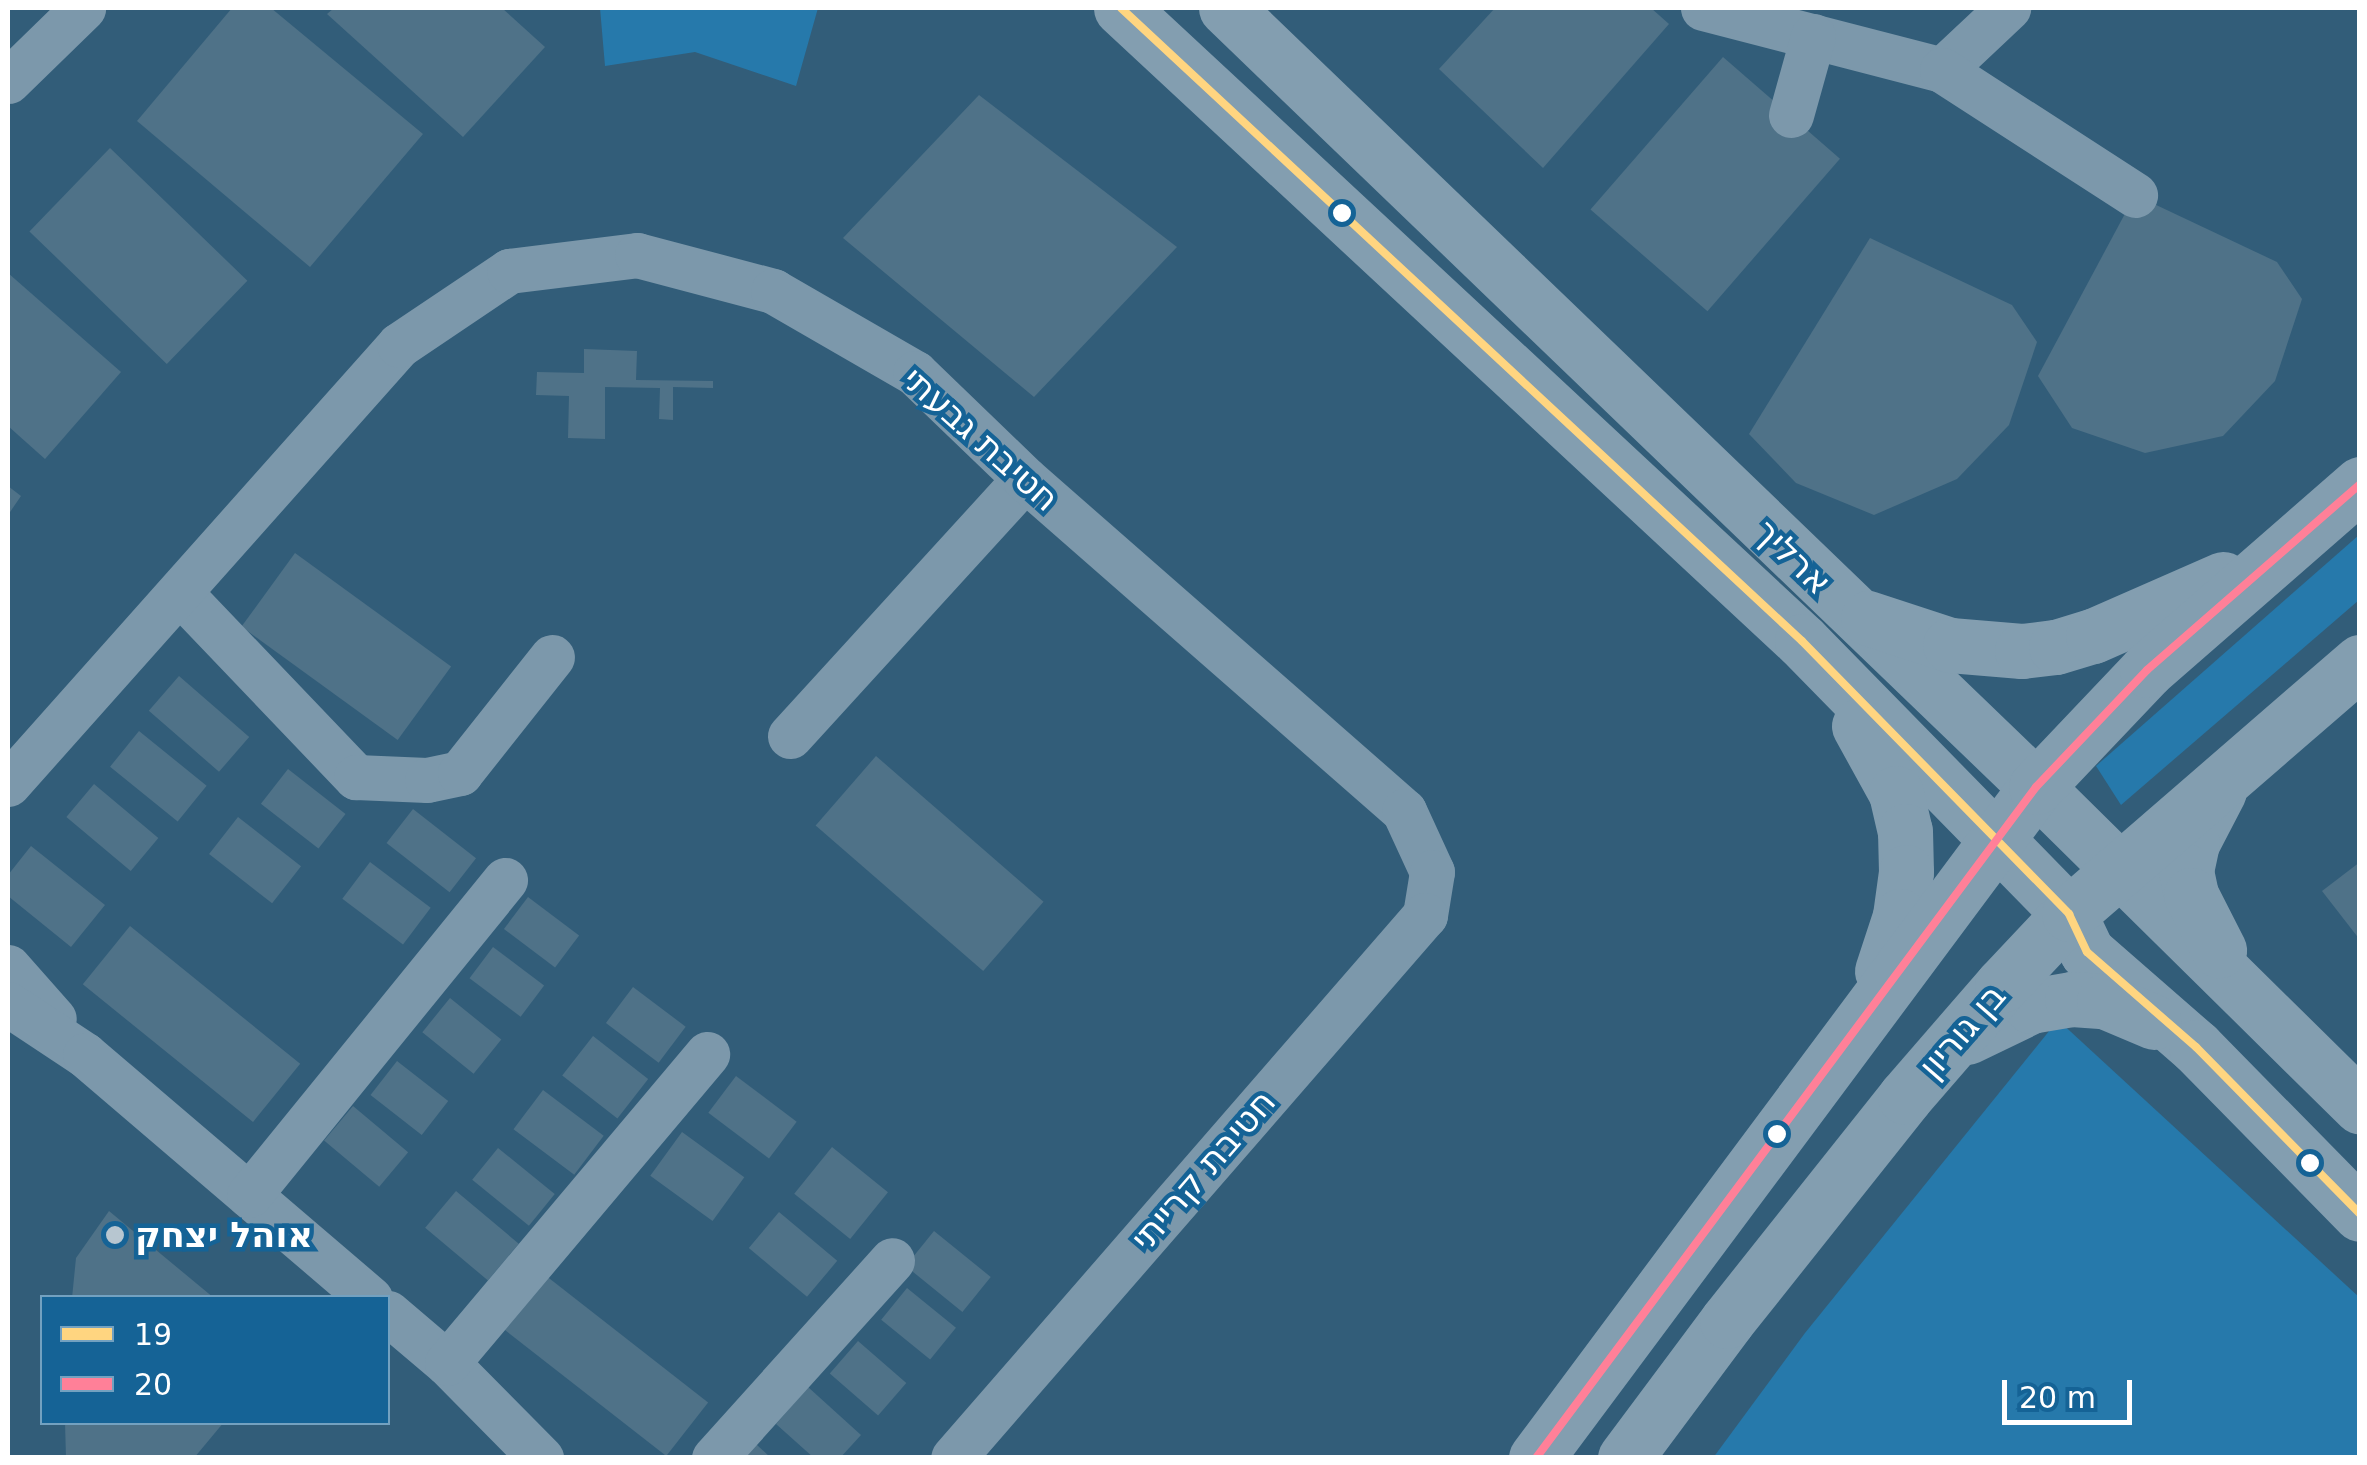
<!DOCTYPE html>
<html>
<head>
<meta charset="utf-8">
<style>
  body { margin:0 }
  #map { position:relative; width:2367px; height:1465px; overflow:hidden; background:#325d79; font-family:"DejaVu Sans","Noto Sans Hebrew",sans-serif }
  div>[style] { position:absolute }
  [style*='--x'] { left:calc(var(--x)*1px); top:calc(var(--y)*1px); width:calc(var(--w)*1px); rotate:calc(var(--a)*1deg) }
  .green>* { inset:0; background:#2679ab }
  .building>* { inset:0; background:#4f7288; transform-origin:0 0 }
  .street>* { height:45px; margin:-22.5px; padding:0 22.5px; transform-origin:22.5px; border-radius:22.5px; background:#7c98ab }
  .secondary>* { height:55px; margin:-27.5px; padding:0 27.5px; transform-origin:27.5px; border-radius:27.5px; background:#839eb0 }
  .bus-1>* { height:8px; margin:-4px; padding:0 4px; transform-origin:4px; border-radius:4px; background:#ffd580 }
  .bus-2>* { height:8px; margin:-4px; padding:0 4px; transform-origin:4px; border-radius:4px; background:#ff8098 }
  .dots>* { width:28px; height:28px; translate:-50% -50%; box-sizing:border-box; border:5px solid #156396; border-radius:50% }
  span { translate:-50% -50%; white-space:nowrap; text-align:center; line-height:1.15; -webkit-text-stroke:9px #156396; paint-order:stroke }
  .street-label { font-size:35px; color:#fff }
  .poi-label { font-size:35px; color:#fff; font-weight:700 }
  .left { translate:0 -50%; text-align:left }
  .frame { position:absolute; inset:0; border:10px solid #fff; pointer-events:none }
  .legend { position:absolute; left:40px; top:1295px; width:350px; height:130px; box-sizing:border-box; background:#156396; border:2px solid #73a1c0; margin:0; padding:12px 18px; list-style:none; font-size:30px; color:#fff }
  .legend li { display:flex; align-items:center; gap:20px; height:50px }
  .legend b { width:50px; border:2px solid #73a1c0 }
  .scale { position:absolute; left:2002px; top:1380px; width:130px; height:45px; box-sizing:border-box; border:5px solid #fff; border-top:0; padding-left:12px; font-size:30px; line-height:35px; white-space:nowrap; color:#fff; -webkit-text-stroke:8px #156396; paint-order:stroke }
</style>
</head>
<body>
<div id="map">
  <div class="green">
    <div style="clip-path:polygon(600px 8px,818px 8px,796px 86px,695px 52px,605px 66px)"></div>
    <div style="clip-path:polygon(2359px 535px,2359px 600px,2121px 805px,2096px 766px)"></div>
    <div style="clip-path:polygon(2058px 1020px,2359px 1297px,2359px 1457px,1713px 1458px,1805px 1333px)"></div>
  </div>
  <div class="building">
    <div style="clip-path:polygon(232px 8px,271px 8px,423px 134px,310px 267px,137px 121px)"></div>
    <div style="clip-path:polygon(334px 8px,502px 8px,545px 47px,463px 137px,327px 14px)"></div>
    <div style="clip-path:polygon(1495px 8px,1651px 8px,1669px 24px,1543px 168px,1439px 69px)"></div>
    <div style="left:1723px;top:57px;width:155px;height:202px;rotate:41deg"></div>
    <div style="clip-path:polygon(979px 95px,1177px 247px,1034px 397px,843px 238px)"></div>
    <div style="left:110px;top:148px;width:191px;height:116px;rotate:44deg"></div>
    <div style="clip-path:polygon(2135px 195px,2277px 262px,2302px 299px,2275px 381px,2223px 436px,2145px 453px,2072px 428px,2038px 376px)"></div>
    <div style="clip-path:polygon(1870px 238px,2012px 305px,2037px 342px,2009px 425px,1957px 479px,1874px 515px,1796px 483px,1749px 434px)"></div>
    <div style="clip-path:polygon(8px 273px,121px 372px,45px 459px,8px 426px)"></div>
    <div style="clip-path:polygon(584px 349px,637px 351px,636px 380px,713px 381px,713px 388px,673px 387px,673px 420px,659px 419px,660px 388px,605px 387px,605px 439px,568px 438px,569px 396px,536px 395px,537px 372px,584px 373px)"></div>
    <div style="clip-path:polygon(8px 486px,21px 496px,8px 515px)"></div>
    <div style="left:295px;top:553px;width:193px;height:91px;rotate:36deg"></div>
    <div style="left:179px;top:676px;width:93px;height:46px;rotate:41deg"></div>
    <div style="left:139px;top:731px;width:87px;height:46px;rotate:39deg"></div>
    <div style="left:876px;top:756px;width:222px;height:92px;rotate:41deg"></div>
    <div style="left:288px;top:769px;width:73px;height:44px;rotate:38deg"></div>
    <div style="left:94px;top:784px;width:84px;height:43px;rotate:40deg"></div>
    <div style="left:413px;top:809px;width:80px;height:43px;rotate:38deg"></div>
    <div style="left:238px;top:817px;width:80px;height:47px;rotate:38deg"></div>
    <div style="clip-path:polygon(31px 846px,105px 905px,71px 947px,8px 896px,8px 875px)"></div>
    <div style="left:370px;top:862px;width:76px;height:46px;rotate:37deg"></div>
    <div style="clip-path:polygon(2360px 862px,2360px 940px,2322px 891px)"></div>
    <div style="left:528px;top:897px;width:64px;height:40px;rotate:37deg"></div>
    <div style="left:130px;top:926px;width:219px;height:75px;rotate:39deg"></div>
    <div style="left:493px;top:947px;width:64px;height:39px;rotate:37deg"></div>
    <div style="left:633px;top:987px;width:66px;height:45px;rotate:37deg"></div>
    <div style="left:450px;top:998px;width:66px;height:44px;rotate:39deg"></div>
    <div style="left:593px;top:1036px;width:70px;height:50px;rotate:38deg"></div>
    <div style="left:397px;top:1061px;width:65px;height:43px;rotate:38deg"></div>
    <div style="left:736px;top:1076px;width:76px;height:46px;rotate:37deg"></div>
    <div style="left:543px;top:1090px;width:76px;height:49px;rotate:37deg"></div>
    <div style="left:353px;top:1106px;width:72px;height:45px;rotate:40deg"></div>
    <div style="left:682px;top:1132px;width:77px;height:54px;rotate:36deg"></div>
    <div style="left:832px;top:1147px;width:72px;height:60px;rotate:39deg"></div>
    <div style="left:498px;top:1148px;width:73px;height:41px;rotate:39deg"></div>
    <div style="left:456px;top:1191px;width:82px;height:48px;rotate:40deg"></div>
    <div style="clip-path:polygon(109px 1211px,214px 1298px,72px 1298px,76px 1258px)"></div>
    <div style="left:779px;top:1212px;width:76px;height:47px;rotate:40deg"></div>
    <div style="left:934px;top:1231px;width:73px;height:45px;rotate:39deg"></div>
    <div style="left:545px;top:1275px;width:207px;height:68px;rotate:38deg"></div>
    <div style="left:907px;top:1288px;width:63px;height:41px;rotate:39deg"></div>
    <div style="left:858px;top:1341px;width:64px;height:43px;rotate:41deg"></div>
    <div style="clip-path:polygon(808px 1387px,861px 1435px,840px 1458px,814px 1458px,776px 1424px)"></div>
    <div style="clip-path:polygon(65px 1422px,224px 1422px,194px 1458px,66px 1458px)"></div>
    <div style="clip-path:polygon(756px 1444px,771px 1458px,744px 1458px)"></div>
  </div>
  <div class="street">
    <div style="--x:1703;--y:8;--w:247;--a:14.5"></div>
    <div style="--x:1942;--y:70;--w:91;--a:-43.2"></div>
    <div style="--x:1942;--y:70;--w:230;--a:32.9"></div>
    <div style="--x:8;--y:81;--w:105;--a:-44.2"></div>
    <div style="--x:1791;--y:115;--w:82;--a:-74.4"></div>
    <div style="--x:180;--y:593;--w:255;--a:46.3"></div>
    <div style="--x:356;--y:777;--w:71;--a:2.4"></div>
    <div style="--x:427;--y:780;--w:34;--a:-12"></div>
    <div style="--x:460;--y:773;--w:148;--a:-51.6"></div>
    <div style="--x:790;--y:736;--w:348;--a:-47.6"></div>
    <div style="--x:8;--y:784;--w:588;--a:-48.31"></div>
    <div style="--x:399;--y:345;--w:133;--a:-33.9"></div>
    <div style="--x:509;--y:271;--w:129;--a:-7.1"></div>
    <div style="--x:637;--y:255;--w:141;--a:14.8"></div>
    <div style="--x:773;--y:291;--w:164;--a:30"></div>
    <div style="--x:915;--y:373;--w:153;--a:43.9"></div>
    <div style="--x:1025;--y:479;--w:504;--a:41.22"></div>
    <div style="--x:1404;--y:811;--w:67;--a:65.3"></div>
    <div style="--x:1432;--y:872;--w:44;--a:99.2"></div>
    <div style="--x:1425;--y:915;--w:719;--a:131"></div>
    <div style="--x:8;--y:967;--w:69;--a:48.5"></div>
    <div style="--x:8;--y:1004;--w:92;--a:33.5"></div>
    <div style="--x:85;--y:1055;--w:375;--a:40.5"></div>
    <div style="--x:249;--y:1195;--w:406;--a:-50.9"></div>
    <div style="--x:388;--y:1313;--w:77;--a:40.3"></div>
    <div style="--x:447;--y:1363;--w:134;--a:45.3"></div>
    <div style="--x:447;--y:1363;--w:404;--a:-49.9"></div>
    <div style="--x:714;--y:1458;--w:266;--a:-48"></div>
  </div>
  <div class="secondary">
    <div style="--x:1121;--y:8;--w:930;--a:42.91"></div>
    <div style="--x:1802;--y:641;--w:382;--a:45.6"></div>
    <div style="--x:2069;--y:914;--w:42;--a:64.7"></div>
    <div style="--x:2087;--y:952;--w:145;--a:41.1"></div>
    <div style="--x:2196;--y:1047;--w:234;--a:45.5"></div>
    <div style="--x:1226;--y:8;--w:1124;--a:43.88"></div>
    <div style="--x:2036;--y:787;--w:455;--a:44.6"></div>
    <div style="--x:1868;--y:618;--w:86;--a:18.2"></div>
    <div style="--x:1950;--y:645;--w:72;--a:4.8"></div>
    <div style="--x:2022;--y:651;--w:34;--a:-7"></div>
    <div style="--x:2056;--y:647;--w:39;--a:-17"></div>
    <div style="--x:2093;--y:636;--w:142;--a:-23.7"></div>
    <div style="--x:1859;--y:726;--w:77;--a:61.1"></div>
    <div style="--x:1896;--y:793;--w:39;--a:77"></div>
    <div style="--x:1905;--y:831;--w:41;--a:88.6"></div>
    <div style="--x:1906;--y:872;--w:44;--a:97.8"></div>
    <div style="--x:1900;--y:916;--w:58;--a:108.1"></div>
    <div style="--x:2219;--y:791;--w:59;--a:117.4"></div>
    <div style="--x:2192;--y:843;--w:29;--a:102"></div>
    <div style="--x:2186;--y:871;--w:25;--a:78"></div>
    <div style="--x:2191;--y:895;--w:62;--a:63"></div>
    <div style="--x:1967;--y:1037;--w:71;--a:-25.8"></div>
    <div style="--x:2031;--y:1006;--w:42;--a:-9.7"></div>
    <div style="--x:2072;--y:999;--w:32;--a:4"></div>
    <div style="--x:2104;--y:1001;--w:54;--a:22.8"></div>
    <div style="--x:1536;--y:1458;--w:837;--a:-53.31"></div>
    <div style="--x:2036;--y:787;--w:161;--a:-46.5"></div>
    <div style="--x:2147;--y:670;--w:283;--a:-41.1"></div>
    <div style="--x:1625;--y:1458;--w:171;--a:-53.3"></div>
    <div style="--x:1727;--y:1321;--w:286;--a:-51.5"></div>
    <div style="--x:1905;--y:1097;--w:148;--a:-49.1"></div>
    <div style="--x:2002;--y:985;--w:98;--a:-46.7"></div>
    <div style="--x:2069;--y:914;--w:385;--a:-40.9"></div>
  </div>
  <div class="bus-1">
    <div style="--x:1121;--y:8;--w:930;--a:42.91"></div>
    <div style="--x:1802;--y:641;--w:382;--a:45.6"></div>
    <div style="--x:2069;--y:914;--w:42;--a:64.7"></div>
    <div style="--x:2087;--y:952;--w:145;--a:41.1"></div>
    <div style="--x:2196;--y:1047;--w:234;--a:45.5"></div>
  </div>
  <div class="bus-2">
    <div style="--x:1536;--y:1458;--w:837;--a:-53.31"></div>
    <div style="--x:2036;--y:787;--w:161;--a:-46.5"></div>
    <div style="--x:2147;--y:670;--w:283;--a:-41.1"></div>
  </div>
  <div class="dots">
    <div style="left:1342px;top:213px;background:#fff"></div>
    <div style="left:1777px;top:1134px;background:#fff"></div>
    <div style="left:2310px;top:1163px;background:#fff"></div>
    <div style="left:115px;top:1235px;background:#b7c6d0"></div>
  </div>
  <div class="street-label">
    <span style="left:981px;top:439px;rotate:42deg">חטיבת גבעתי</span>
    <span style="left:1793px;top:557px;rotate:44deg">ארליך</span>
    <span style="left:1962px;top:1031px;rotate:-49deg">בן גוריון</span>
    <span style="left:1203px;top:1170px;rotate:-49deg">חטיבת קרייתי</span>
  </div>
  <div class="poi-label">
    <span class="left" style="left:135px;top:1235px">אוהל יצחק</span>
  </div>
  <div class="frame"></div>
  <ul class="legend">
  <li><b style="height:12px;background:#ffd580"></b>19</li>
  <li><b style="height:12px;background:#ff8098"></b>20</li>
  </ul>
  <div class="scale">20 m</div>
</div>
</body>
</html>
